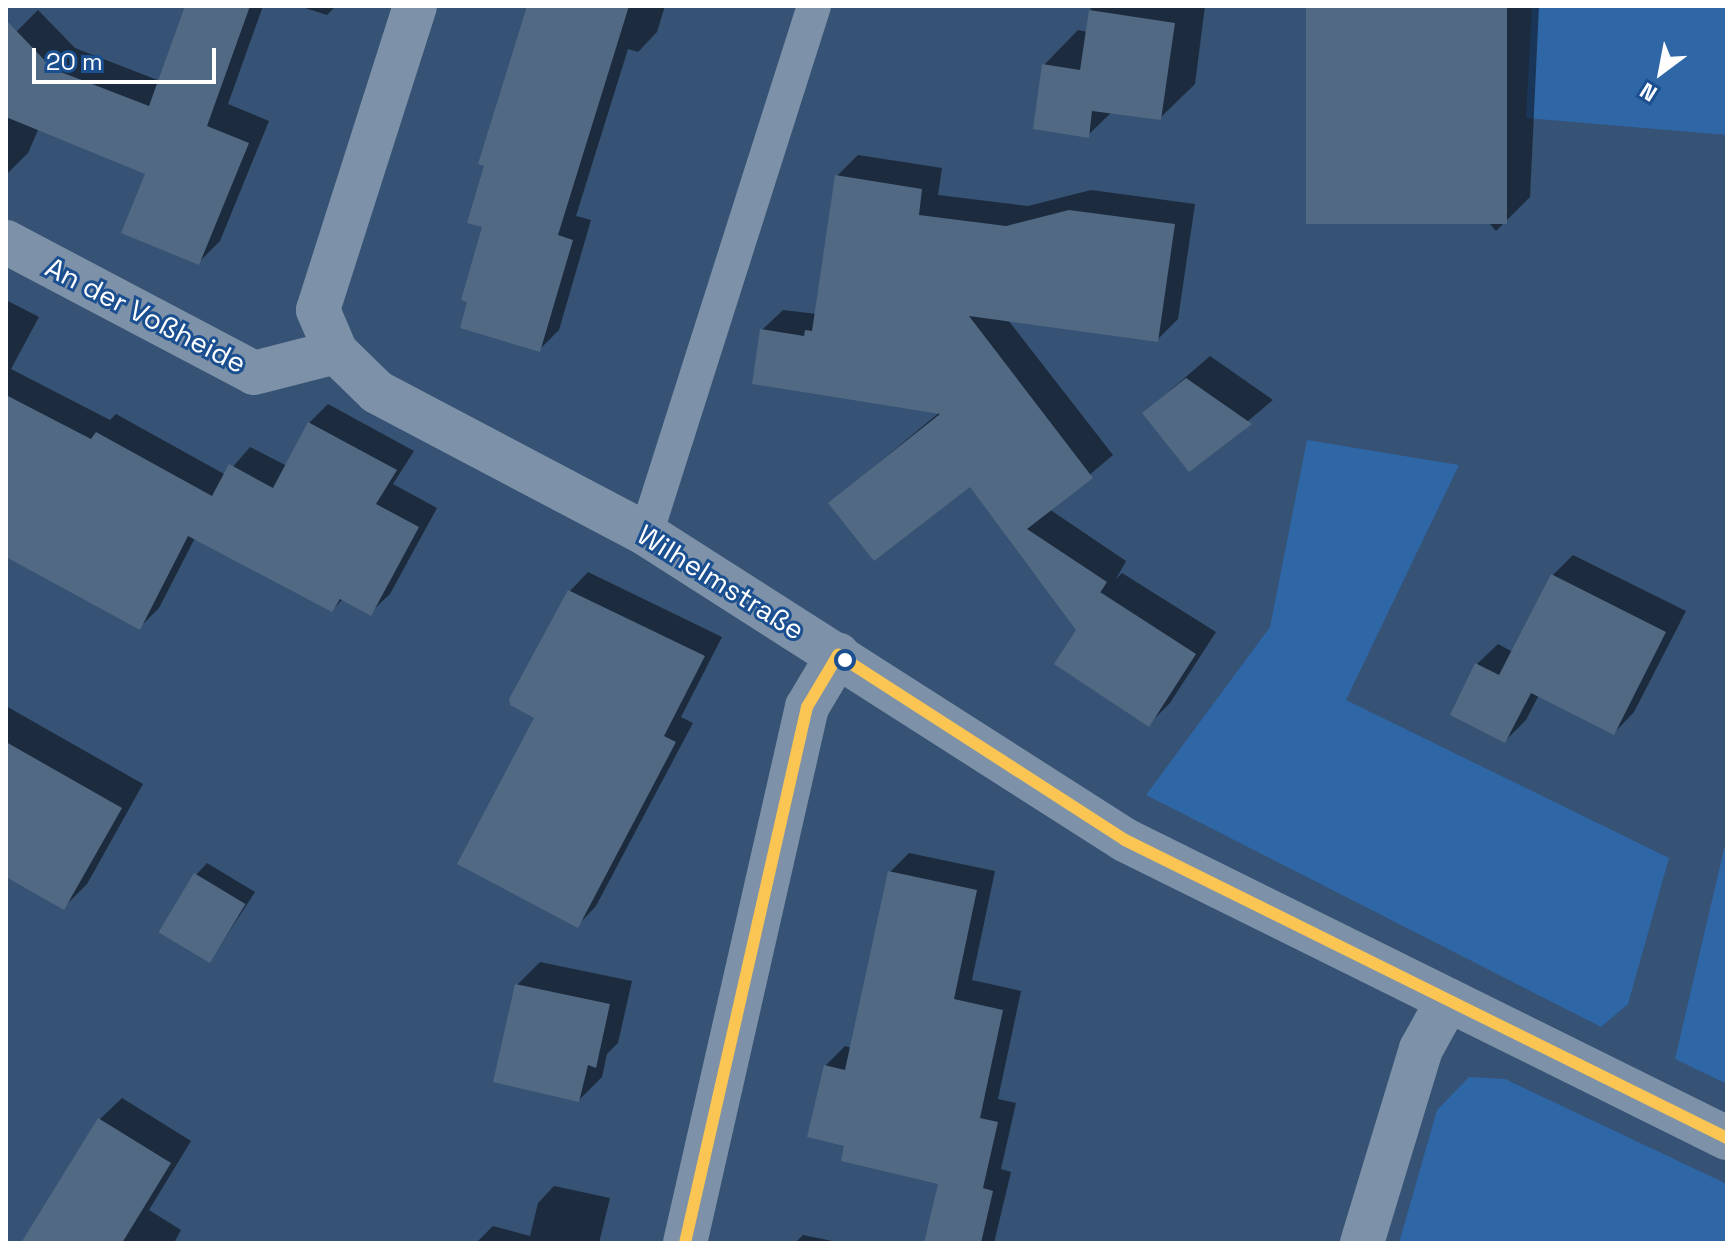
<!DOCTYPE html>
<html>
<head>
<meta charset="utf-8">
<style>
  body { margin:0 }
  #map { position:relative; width:1733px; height:1249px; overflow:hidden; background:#365274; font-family:"Space Grotesk",sans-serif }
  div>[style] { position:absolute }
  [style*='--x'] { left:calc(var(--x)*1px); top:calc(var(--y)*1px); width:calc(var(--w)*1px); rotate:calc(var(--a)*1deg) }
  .green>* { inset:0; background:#2f66a5 }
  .shadow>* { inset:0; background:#0007 }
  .building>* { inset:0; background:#526984; transform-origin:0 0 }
  .service>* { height:34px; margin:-17px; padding:0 17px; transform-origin:17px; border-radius:17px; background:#7d92a8 }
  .minor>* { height:44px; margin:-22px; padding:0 22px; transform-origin:22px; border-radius:22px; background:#7d92a8 }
  .bus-1>* { height:12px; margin:-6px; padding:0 6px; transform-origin:6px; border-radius:6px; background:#fac553 }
  .dots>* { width:22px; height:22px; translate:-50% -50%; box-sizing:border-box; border:4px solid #1b4f8f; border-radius:50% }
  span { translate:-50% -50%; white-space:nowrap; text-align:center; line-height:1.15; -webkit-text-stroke:6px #1b4f8f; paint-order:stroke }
  .street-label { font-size:28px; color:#fff }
  .frame { position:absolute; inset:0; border:8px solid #fff; pointer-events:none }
  .north { position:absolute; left:1621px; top:32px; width:80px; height:80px; -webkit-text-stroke:6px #1b4f8f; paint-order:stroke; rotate:212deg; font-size:22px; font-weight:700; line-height:32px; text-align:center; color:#fff }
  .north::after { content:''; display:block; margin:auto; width:28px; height:36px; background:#fff; clip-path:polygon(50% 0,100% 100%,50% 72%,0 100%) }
  .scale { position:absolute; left:32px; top:48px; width:184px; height:36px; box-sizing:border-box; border:4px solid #fff; border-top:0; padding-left:10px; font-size:24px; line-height:28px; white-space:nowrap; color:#fff; -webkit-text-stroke:6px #1b4f8f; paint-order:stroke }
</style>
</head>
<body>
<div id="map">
  <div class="green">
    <div style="clip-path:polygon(1532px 6px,1727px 6px,1727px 135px,1526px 118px)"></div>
    <div style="clip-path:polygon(1307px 440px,1459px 465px,1346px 700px,1669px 858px,1628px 1004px,1601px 1027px,1146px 795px,1270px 627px)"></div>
    <div style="clip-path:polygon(1727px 836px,1727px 1084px,1675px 1059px)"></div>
    <div style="clip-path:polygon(1469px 1077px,1505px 1079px,1727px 1184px,1727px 1243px,1399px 1243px,1437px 1110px)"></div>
  </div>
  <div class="shadow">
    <div style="clip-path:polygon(187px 6px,263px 6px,228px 104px,269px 121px,220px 241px,198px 263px,148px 173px,39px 128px,28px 153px,6px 175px,6px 54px,17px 31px,38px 10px,75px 48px,160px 81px)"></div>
    <div style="clip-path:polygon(299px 6px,336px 6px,327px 15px)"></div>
    <div style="clip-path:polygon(532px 6px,665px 6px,657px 32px,638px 52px,628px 49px,576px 216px,591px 220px,559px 330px,540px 349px,469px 301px)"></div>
    <div style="clip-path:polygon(1091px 6px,1205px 6px,1195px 84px,1160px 118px,1112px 112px,1088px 135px,1044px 65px,1078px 30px,1088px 32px)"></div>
    <div style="clip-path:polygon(1308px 6px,1539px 6px,1530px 197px,1496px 231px)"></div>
    <div style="clip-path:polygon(858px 155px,942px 168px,938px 195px,1028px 206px,1091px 190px,1195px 204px,1178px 319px,1157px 340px,1008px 320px,1113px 455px,1049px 509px,1126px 561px,1116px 579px,1122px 573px,1216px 632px,1170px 703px,1149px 724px,971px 484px,830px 503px,940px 412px,762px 330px,783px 310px,817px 314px,837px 176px)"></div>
    <div style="clip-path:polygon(6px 300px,39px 317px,11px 369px,110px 420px,116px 414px,226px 475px,250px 447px,287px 466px,309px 423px,328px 404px,414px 451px,393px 484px,437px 508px,390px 594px,370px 613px,343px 599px,332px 610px,195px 538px,159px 608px,140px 627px,6px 489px)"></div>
    <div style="clip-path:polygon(1210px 356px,1273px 400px,1190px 470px,1144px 413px)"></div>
    <div style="clip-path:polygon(1573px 555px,1686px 611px,1634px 712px,1614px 733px,1539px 695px,1526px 720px,1505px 741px,1477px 664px,1498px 644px,1513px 652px,1552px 576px)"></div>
    <div style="clip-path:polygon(588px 572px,722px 637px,681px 717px,693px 723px,596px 906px,578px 925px,537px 717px,511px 699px,570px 591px)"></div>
    <div style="clip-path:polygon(6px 706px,143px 784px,87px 884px,64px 907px,6px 875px)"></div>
    <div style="clip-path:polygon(909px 853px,995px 871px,972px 980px,1021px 991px,998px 1099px,1016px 1103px,1001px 1169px,1011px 1172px,994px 1243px,925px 1243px,940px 1183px,847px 1145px,825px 1066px,845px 1046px,852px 1048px,890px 872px)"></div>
    <div style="clip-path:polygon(207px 863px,255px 892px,210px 961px,196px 875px)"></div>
    <div style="clip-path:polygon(540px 962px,632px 981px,618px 1043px,607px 1054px,602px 1077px,579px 1100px,517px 985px)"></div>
    <div style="clip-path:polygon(122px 1098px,191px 1141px,149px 1210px,181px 1230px,174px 1243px,23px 1243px,100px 1119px)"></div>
    <div style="clip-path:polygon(554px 1186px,610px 1198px,599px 1243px,476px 1243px,493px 1226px,530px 1236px,538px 1203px)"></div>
    <div style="clip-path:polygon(803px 1235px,842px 1243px,795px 1243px)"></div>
  </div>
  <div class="building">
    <div style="clip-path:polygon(185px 6px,250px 6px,207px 126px,249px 143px,199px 265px,121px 233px,145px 174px,6px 117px,6px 20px,53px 69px,149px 106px)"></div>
    <div style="clip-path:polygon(527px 6px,629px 6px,558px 235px,573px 240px,540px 352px,460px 328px,467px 302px,461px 300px,482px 227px,467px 223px,484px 166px,478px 164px)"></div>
    <div style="left:1306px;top:6px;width:201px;height:218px"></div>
    <div style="clip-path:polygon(1089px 10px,1175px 23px,1161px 120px,1092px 111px,1089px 138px,1033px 129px,1042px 64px,1080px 70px)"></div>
    <div style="clip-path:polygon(835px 175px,922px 189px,919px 215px,1006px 226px,1069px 210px,1175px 224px,1158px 342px,969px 316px,1093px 478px,1027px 529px,1107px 582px,1098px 596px,1100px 592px,1196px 654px,1149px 727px,1054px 664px,1076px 630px,970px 487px,874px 561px,828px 503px,940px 414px,752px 384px,760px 329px,804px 336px,805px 330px,812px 331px)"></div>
    <div style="clip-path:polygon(1186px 378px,1252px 424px,1189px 472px,1142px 413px)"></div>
    <div style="clip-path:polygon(6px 395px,91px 439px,96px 432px,212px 496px,229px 464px,273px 488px,308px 422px,397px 470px,376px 504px,419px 527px,371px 616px,340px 599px,332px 612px,188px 536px,140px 630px,6px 557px)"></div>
    <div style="clip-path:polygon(1551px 574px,1666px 632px,1614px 735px,1531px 693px,1505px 743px,1450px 715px,1475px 663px,1499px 675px)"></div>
    <div style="clip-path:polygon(568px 590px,705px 656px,664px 736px,676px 742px,578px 928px,457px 864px,534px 718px,510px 705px,509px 699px)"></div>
    <div style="clip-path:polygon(6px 742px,122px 808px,64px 910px,6px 877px)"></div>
    <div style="clip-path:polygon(888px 871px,977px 890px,954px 999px,1003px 1010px,980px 1118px,998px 1122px,983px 1188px,993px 1191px,981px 1243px,924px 1243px,938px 1184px,841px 1161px,844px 1146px,807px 1137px,824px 1065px,845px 1070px)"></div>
    <div style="left:194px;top:873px;width:60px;height:69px;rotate:31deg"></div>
    <div style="clip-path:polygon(515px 984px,610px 1004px,596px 1068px,588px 1065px,579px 1102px,493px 1082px)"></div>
    <div style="clip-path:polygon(98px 1118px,171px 1163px,122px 1243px,21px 1243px)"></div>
  </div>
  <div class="service">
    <div style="--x:646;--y:534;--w:554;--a:-72.35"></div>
  </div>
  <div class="minor">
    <div style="--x:415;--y:6;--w:319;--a:107.7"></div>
    <div style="--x:318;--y:310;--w:46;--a:66.8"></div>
    <div style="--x:336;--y:352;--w:57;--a:44.3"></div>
    <div style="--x:377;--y:392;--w:304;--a:27.8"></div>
    <div style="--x:646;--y:534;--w:568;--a:32.57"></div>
    <div style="--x:1125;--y:840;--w:672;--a:26.34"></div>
    <div style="--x:6;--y:242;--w:280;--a:27.8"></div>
    <div style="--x:254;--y:373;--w:85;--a:-14.4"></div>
    <div style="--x:685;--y:1243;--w:550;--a:-77.18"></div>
    <div style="--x:807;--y:707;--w:61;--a:-59.2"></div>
    <div style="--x:1362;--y:1243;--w:203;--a:-73.1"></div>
    <div style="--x:1421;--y:1049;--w:56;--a:-61.1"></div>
  </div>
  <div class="bus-1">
    <div style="--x:685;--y:1243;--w:550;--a:-77.18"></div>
    <div style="--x:807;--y:707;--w:61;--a:-59.2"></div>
    <div style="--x:838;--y:655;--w:341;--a:32.8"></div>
    <div style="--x:1125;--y:840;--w:672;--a:26.34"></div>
  </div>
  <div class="dots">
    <div style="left:845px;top:660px;background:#fff"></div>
  </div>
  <div class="street-label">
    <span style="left:146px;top:315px;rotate:27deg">An der Voßheide</span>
    <span style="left:721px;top:582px;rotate:32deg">Wilhelmstraße</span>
  </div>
  <div class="frame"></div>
  <div class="north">N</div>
  <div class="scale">20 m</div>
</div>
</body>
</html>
